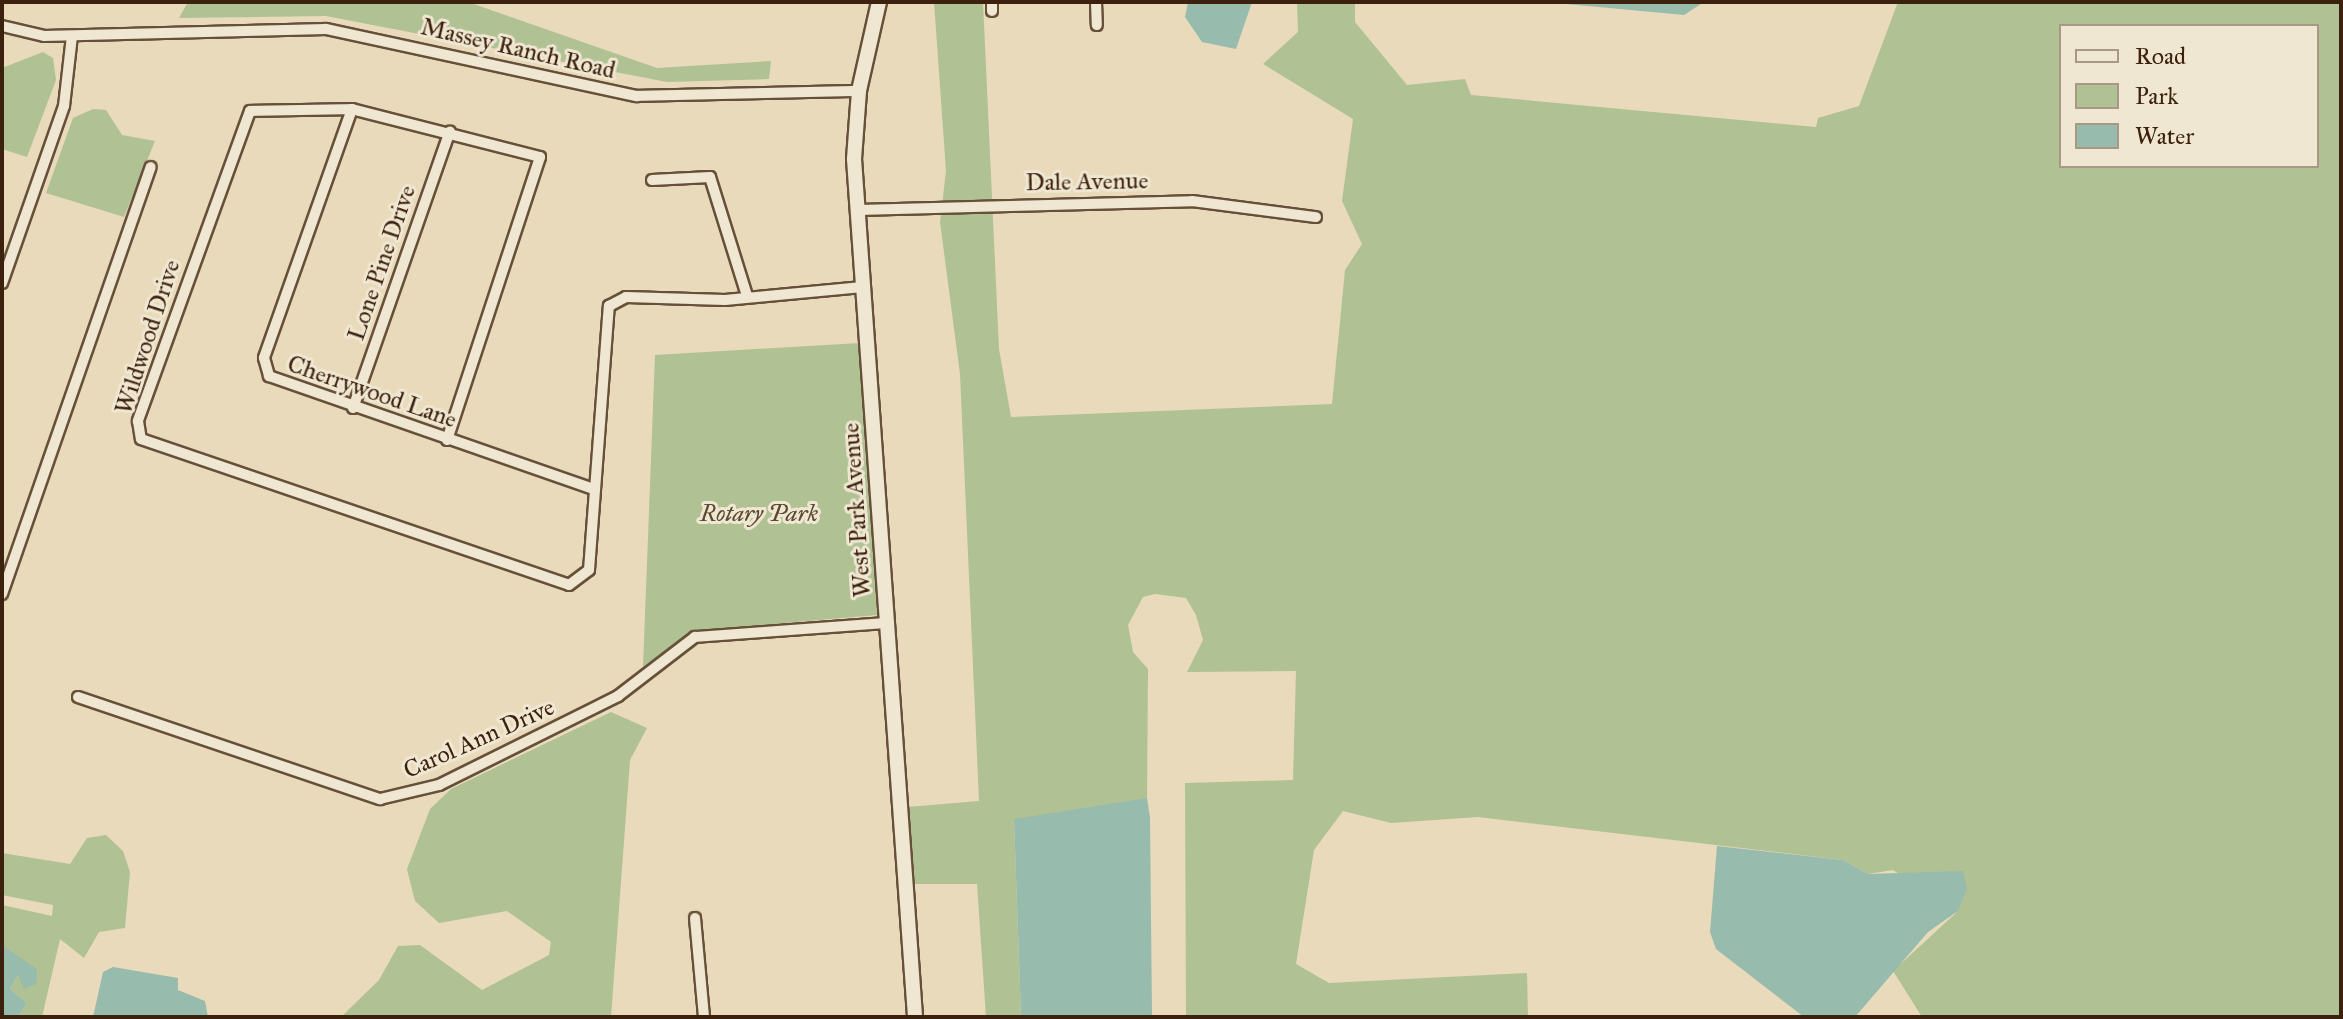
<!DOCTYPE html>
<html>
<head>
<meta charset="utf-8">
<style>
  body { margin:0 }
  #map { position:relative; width:2343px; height:1019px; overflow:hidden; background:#e8daba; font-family:"IM FELL Great Primer",serif }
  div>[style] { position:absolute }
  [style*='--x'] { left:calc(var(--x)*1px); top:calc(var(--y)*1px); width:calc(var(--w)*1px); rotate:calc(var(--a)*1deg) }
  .green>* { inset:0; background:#b0c194 }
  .water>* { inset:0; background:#97bbad }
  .roads { filter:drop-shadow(2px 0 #675039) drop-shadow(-2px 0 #675039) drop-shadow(0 2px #675039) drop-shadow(0 -2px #675039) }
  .street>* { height:10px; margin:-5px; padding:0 5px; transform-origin:5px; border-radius:5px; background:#f0e7d2 }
  .secondary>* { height:14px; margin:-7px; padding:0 7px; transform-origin:7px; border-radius:7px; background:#f0e7d2 }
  span { translate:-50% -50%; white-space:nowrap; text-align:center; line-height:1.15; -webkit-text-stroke:6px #f0e7d2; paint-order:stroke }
  .street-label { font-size:24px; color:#3c220e }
  .park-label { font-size:24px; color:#594a30; font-style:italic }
  .frame { position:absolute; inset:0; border:4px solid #3c220e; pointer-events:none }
  .legend { position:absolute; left:2059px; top:24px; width:260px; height:144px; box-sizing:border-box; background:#f0e7d2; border:2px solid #a89884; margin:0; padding:10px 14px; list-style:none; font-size:24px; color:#3c220e }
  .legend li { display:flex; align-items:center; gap:16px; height:40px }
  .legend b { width:40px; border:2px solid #a89884 }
</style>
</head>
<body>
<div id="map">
  <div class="green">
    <div style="clip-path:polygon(188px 2px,468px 2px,657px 68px,771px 61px,769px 79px,667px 82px,326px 16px,179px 18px)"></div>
    <div style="clip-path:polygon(evenodd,934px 2px,983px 2px,999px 349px,1011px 417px,1332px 404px,1345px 270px,1362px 244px,1342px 201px,1353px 119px,1263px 64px,1298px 32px,1297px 2px,1355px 2px,1355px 22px,1407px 85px,1465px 79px,1471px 95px,1816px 127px,1818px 118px,1859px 106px,1898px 2px,2341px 2px,2341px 1017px,1922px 1017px,1893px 971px,1958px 911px,1893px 870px,1868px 874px,1843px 860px,1478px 817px,1391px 823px,1343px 811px,1314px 850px,1296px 964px,1329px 983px,1527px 973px,1528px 1017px,1186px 1017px,1185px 783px,1293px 780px,1296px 671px,1187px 672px,1203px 640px,1196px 615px,1186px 598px,1155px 594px,1143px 597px,1128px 625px,1133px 652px,1148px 669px,1147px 802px,1014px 820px,1021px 1017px,986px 1017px,977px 884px,914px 884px,908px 807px,979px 801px,960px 374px,940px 222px,946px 171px,934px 2px,2061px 26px,2317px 26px,2317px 166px,2061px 166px,2061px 26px)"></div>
    <div style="clip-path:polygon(43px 52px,53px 58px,56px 80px,27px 157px,2px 149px,2px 68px)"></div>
    <div style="clip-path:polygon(93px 109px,106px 110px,122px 135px,155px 141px,124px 217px,46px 193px,73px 118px)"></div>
    <div style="clip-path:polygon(860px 343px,877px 615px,695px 631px,643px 667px,655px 355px)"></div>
    <div style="clip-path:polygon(611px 712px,647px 728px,630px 760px,611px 1017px,341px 1017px,379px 980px,398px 946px,420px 945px,482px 990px,549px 955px,551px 942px,507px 911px,439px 923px,415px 901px,407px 869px,430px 809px,451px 789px)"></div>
    <div style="clip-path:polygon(106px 835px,123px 851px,130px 872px,125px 928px,99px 932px,84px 958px,60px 939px,42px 1017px,18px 1017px,27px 1003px,10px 989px,18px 975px,36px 984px,2px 945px,2px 905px,52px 916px,53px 905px,2px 895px,2px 853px,70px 864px,87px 838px)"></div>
  </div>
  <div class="water">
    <div style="clip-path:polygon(1188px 2px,1252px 2px,1236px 49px,1202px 42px,1185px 17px)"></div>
    <div style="clip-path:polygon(1545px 2px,1704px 2px,1684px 15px)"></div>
    <div style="clip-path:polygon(1147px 798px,1150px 818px,1152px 1017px,1021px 1017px,1014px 819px)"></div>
    <div style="clip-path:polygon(1717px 846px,1843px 860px,1868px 874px,1963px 871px,1967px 888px,1958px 911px,1928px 932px,1855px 1017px,1804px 1017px,1716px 949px,1710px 932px)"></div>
    <div style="clip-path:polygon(2px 945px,37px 969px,36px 984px,24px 989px,18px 975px,10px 989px,27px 1003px,18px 1017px,2px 1017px)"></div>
    <div style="clip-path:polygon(113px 967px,178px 978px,178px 990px,205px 1001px,208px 1017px,93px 1017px,103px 972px)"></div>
  </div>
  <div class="roads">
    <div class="street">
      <div style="--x:992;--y:2;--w:9;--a:90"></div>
      <div style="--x:1096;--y:2;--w:23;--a:88"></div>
      <div style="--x:2;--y:26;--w:43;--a:13.4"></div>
      <div style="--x:44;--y:36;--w:282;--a:-1.4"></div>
      <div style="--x:326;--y:29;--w:318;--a:12.2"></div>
      <div style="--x:637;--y:96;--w:222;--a:-1.3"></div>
      <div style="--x:352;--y:109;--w:264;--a:109.5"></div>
      <div style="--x:264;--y:358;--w:19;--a:74"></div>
      <div style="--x:269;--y:376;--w:344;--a:19.2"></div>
      <div style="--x:652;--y:180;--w:58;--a:-3"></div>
      <div style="--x:710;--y:177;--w:125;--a:72.7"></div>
      <div style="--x:858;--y:210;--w:334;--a:-1.5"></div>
      <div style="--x:1192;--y:201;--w:125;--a:7.4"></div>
      <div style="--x:2;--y:283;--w:188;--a:-70.7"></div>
      <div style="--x:64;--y:106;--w:70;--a:-83.5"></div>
      <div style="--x:353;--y:408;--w:293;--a:-70.7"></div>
      <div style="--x:447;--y:440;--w:298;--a:-71.8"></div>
      <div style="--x:540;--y:157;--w:194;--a:-165.7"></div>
      <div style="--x:352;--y:109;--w:102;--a:178.9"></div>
      <div style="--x:250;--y:111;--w:330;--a:109.9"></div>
      <div style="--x:138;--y:421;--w:18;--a:81"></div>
      <div style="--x:141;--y:439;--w:452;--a:18.8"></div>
      <div style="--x:569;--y:585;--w:25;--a:-37"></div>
      <div style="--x:589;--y:570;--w:265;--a:-85.7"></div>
      <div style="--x:609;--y:306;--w:19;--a:-28"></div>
      <div style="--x:626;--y:297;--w:99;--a:1.7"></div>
      <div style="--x:725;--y:300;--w:138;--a:-5.4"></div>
      <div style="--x:2;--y:594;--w:452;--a:-70.8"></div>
      <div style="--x:78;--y:697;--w:319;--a:18.7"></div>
      <div style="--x:380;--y:799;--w:61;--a:-13.3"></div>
      <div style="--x:439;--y:785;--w:200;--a:-26.4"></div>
      <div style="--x:618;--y:696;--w:97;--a:-37.5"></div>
      <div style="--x:695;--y:637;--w:193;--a:-4.2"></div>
      <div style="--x:695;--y:918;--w:99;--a:84.8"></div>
    </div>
    <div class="secondary">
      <div style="--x:879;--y:2;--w:91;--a:102.7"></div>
      <div style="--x:859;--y:91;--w:68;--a:94.2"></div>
      <div style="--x:854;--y:159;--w:860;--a:85.93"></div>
    </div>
  </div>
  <div class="street-label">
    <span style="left:518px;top:49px;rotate:13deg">Massey Ranch Road</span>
    <span style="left:1087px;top:182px;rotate:-1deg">Dale Avenue</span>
    <span style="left:382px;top:263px;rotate:-71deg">Lone Pine Drive</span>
    <span style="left:148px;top:337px;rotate:-72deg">Wildwood Drive</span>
    <span style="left:372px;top:392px;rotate:19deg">Cherrywood Lane</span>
    <span style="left:857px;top:510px;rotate:-94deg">West Park Avenue</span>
    <span style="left:479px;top:739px;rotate:-24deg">Carol Ann Drive</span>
  </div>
  <div class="park-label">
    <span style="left:759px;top:514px">Rotary Park</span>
  </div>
  <div class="frame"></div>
  <ul class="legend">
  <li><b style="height:10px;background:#f0e7d2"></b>Road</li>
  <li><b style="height:22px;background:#b0c194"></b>Park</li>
  <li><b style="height:22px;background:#97bbad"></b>Water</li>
  </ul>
</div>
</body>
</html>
